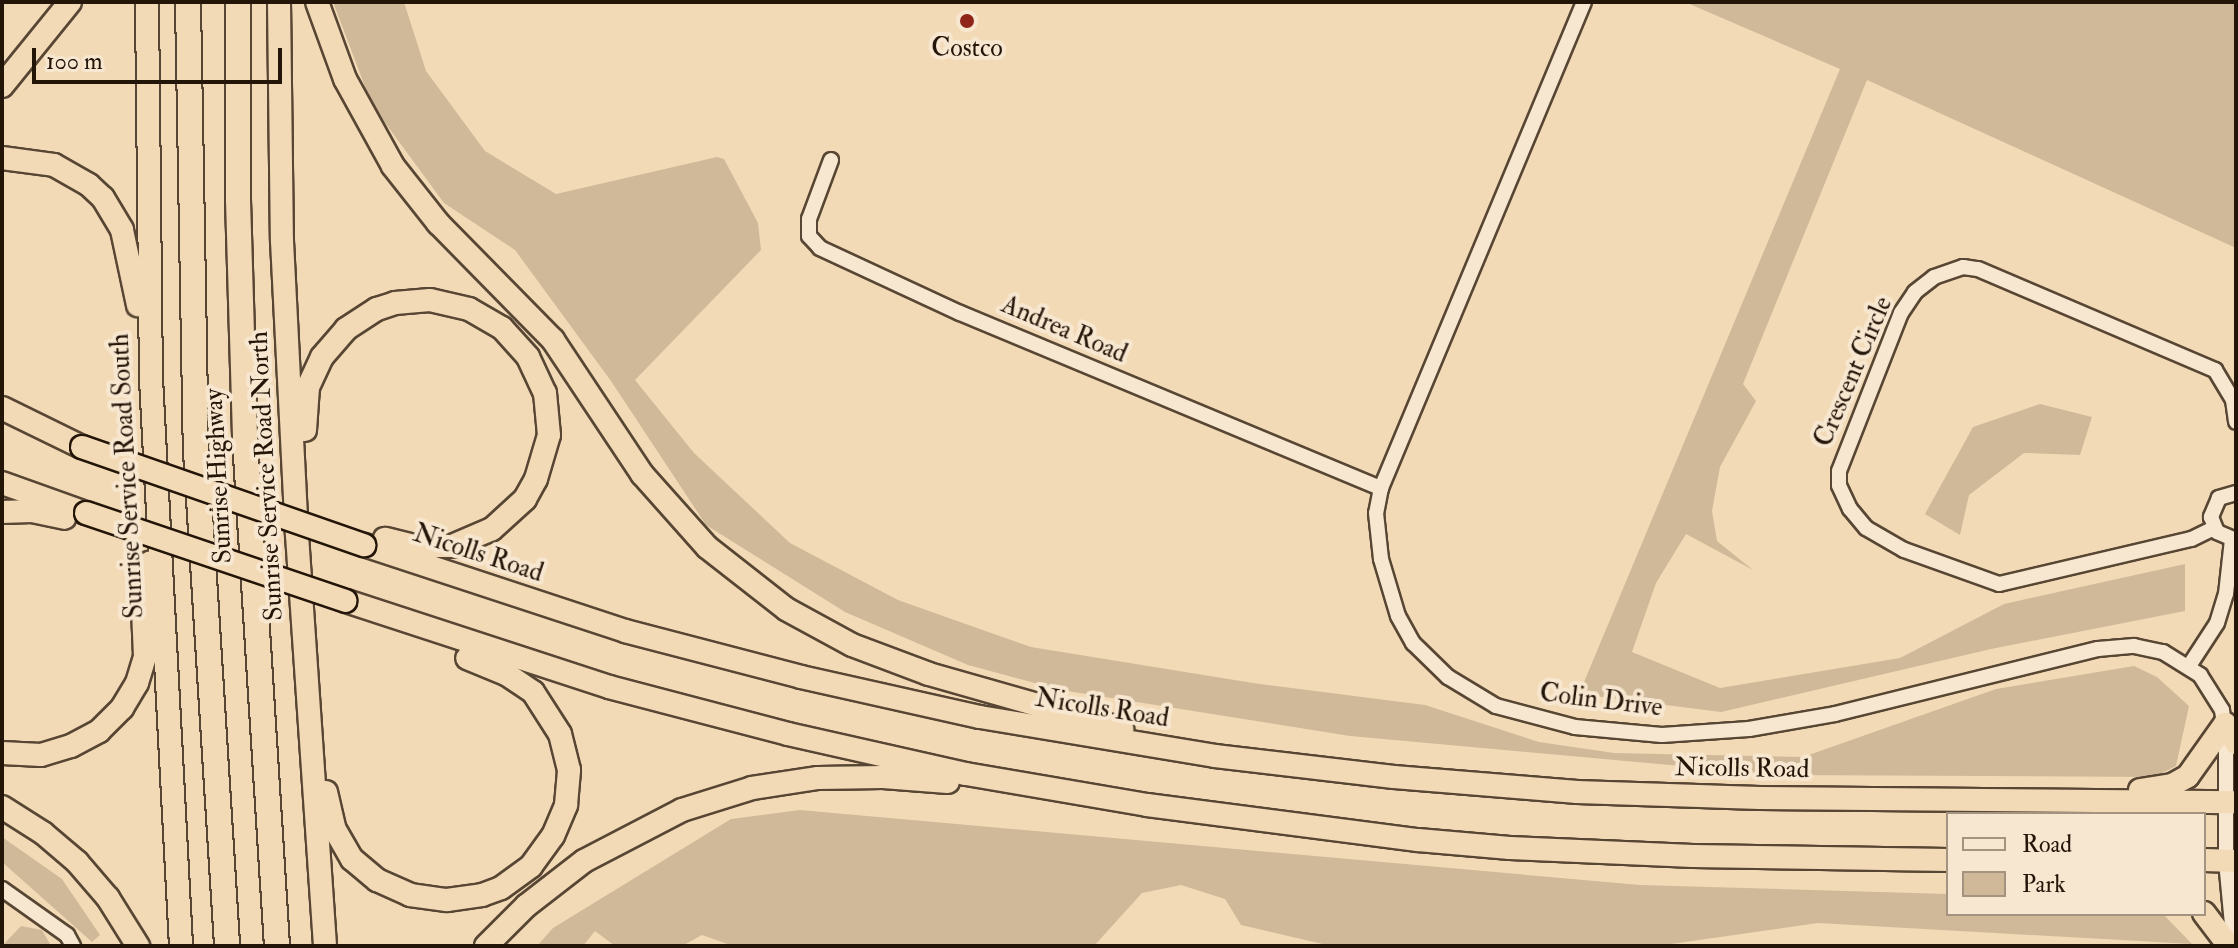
<!DOCTYPE html>
<html>
<head>
<meta charset="utf-8">
<style>
  body { margin:0 }
  #map { position:relative; width:2238px; height:948px; overflow:hidden; background:#f3dab6; font-family:"IM FELL Double Pica",serif }
  div>[style] { position:absolute }
  [style*='--x'] { left:calc(var(--x)*1px); top:calc(var(--y)*1px); width:calc(var(--w)*1px); rotate:calc(var(--a)*1deg) }
  .green>* { inset:0; background:#d0b999 }
  .roads { filter:drop-shadow(2px 0 #584634) drop-shadow(-2px 0 #584634) drop-shadow(0 2px #584634) drop-shadow(0 -2px #584634) }
  .minor>* { height:14px; margin:-7px; padding:0 7px; transform-origin:7px; border-radius:7px; background:#f7e7d0 }
  .trunk>* { height:22px; margin:-11px; padding:0 11px; transform-origin:11px; border-radius:11px; background:#f3dab6 }
  .motorway>* { height:24px; margin:-12px; padding:0 12px; transform-origin:12px; border-radius:12px; background:#f3dab6 }
  .bridges { filter:drop-shadow(2px 0 #241509) drop-shadow(-2px 0 #241509) drop-shadow(0 2px #241509) drop-shadow(0 -2px #241509) }
  .trunk-bridge>* { height:22px; margin:-11px; padding:0 11px; transform-origin:11px; border-radius:11px; background:#f3dab6 }
  .dots>* { width:22px; height:22px; translate:-50% -50%; box-sizing:border-box; border:4px solid #f7e7d0; border-radius:50% }
  span { translate:-50% -50%; white-space:nowrap; text-align:center; line-height:1.15; -webkit-text-stroke:8px #f7e7d0; paint-order:stroke }
  .poi-label { font-size:26px; color:#241509 }
  .street-label { font-size:26px; color:#241509 }
  .frame { position:absolute; inset:0; border:4px solid #241509; pointer-events:none }
  .legend { position:absolute; left:1946px; top:812px; width:260px; height:104px; box-sizing:border-box; background:#f7e7d0; border:2px solid #a39380; margin:0; padding:10px 14px; list-style:none; font-size:24px; color:#241509 }
  .legend li { display:flex; align-items:center; gap:16px; height:40px }
  .legend b { width:40px; border:2px solid #a39380 }
  .scale { position:absolute; left:32px; top:48px; width:250px; height:36px; box-sizing:border-box; border:4px solid #241509; border-top:0; padding-left:10px; font-size:24px; line-height:28px; white-space:nowrap; color:#241509; -webkit-text-stroke:6px #f7e7d0; paint-order:stroke }
</style>
</head>
<body>
<div id="map">
  <div class="green">
    <div style="clip-path:polygon(333px 2px,404px 2px,426px 71px,485px 151px,556px 194px,717px 157px,724px 159px,758px 223px,761px 250px,635px 380px,694px 453px,790px 543px,898px 600px,1031px 647px,1253px 683px,1425px 705px,1539px 742px,1614px 753px,1803px 757px,1996px 689px,2134px 666px,2157px 677px,2189px 706px,2176px 766px,2154px 777px,1780px 775px,1350px 736px,1061px 690px,968px 665px,845px 612px,706px 525px,611px 381px,515px 250px,444px 203px,372px 105px)"></div>
    <div style="clip-path:polygon(1685px 2px,2236px 2px,2236px 248px,1867px 80px,1743px 384px,1756px 401px,1720px 467px,1712px 511px,1717px 541px,1753px 570px,1686px 534px,1656px 583px,1632px 652px,1720px 688px,1900px 658px,2004px 604px,2185px 564px,2185px 611px,1991px 649px,1721px 712px,1579px 694px,1840px 69px)"></div>
    <div style="clip-path:polygon(2040px 404px,2092px 417px,2080px 455px,2024px 453px,1969px 495px,1960px 535px,1925px 514px,1973px 427px)"></div>
    <div style="clip-path:polygon(800px 810px,1640px 885px,1948px 894px,1948px 914px,2163px 914px,2192px 944px,1818px 923px,1657px 946px,1331px 946px,1241px 925px,1225px 899px,1181px 885px,1142px 893px,1094px 946px,733px 946px,702px 935px,682px 946px,615px 946px,595px 931px,583px 946px,537px 946px,553px 928px,731px 819px)"></div>
    <div style="clip-path:polygon(2px 837px,62px 879px,100px 935px,92px 942px,2px 862px)"></div>
    <div style="clip-path:polygon(21px 926px,42px 930px,51px 946px,2px 946px)"></div>
  </div>
  <div class="roads">
    <div class="minor">
      <div style="--x:1584;--y:2;--w:527;--a:112.67"></div>
      <div style="--x:1381;--y:488;--w:25;--a:101"></div>
      <div style="--x:1376;--y:513;--w:46;--a:83.8"></div>
      <div style="--x:1381;--y:559;--w:59;--a:73.4"></div>
      <div style="--x:1398;--y:616;--w:31;--a:61"></div>
      <div style="--x:1413;--y:643;--w:49;--a:44.2"></div>
      <div style="--x:1448;--y:677;--w:56;--a:31.1"></div>
      <div style="--x:1496;--y:706;--w:82;--a:14.9"></div>
      <div style="--x:1575;--y:727;--w:87;--a:5.3"></div>
      <div style="--x:1662;--y:735;--w:87;--a:-3.9"></div>
      <div style="--x:1749;--y:729;--w:87;--a:-9.9"></div>
      <div style="--x:1835;--y:714;--w:271;--a:-13.9"></div>
      <div style="--x:2098;--y:649;--w:36;--a:-5"></div>
      <div style="--x:2134;--y:646;--w:30;--a:12"></div>
      <div style="--x:2163;--y:652;--w:44;--a:31.9"></div>
      <div style="--x:2200;--y:675;--w:41;--a:57.8"></div>
      <div style="--x:2222;--y:710;--w:30;--a:82"></div>
      <div style="--x:2226;--y:740;--w:121;--a:90"></div>
      <div style="--x:2226;--y:861;--w:85;--a:84.6"></div>
      <div style="--x:831;--y:160;--w:63;--a:110.4"></div>
      <div style="--x:809;--y:219;--w:17;--a:90"></div>
      <div style="--x:809;--y:236;--w:16;--a:47"></div>
      <div style="--x:820;--y:248;--w:154;--a:24.9"></div>
      <div style="--x:960;--y:313;--w:456;--a:22.6"></div>
      <div style="--x:2236;--y:493;--w:18;--a:164"></div>
      <div style="--x:2219;--y:498;--w:21;--a:113"></div>
      <div style="--x:2211;--y:517;--w:16;--a:68"></div>
      <div style="--x:2217;--y:532;--w:21;--a:23"></div>
      <div style="--x:2214;--y:528;--w:25;--a:154"></div>
      <div style="--x:2191;--y:539;--w:197;--a:166.8"></div>
      <div style="--x:1999;--y:584;--w:101;--a:-160.3"></div>
      <div style="--x:1904;--y:550;--w:44;--a:-149.9"></div>
      <div style="--x:1866;--y:528;--w:25;--a:-130"></div>
      <div style="--x:1850;--y:509;--w:26;--a:-115"></div>
      <div style="--x:1839;--y:485;--w:14;--a:-90"></div>
      <div style="--x:1839;--y:471;--w:170;--a:-68.6"></div>
      <div style="--x:1901;--y:313;--w:25;--a:-56"></div>
      <div style="--x:1915;--y:292;--w:24;--a:-38"></div>
      <div style="--x:1934;--y:277;--w:31;--a:-19"></div>
      <div style="--x:1963;--y:267;--w:15;--a:8"></div>
      <div style="--x:1978;--y:269;--w:258;--a:23.1"></div>
      <div style="--x:2215;--y:370;--w:35;--a:59"></div>
      <div style="--x:2233;--y:400;--w:22;--a:82"></div>
      <div style="--x:2189;--y:666;--w:51;--a:-56.9"></div>
      <div style="--x:2217;--y:623;--w:30;--a:-73"></div>
      <div style="--x:2226;--y:594;--w:54;--a:-83.7"></div>
      <div style="--x:2;--y:889;--w:80;--a:35.3"></div>
      <div style="--x:67;--y:935;--w:13;--a:61"></div>
    </div>
    <div class="trunk">
      <div style="--x:147;--y:2;--w:377;--a:89.4"></div>
      <div style="--x:151;--y:379;--w:568;--a:86.97"></div>
      <div style="--x:279;--y:2;--w:239;--a:89.3"></div>
      <div style="--x:282;--y:241;--w:294;--a:87.1"></div>
      <div style="--x:297;--y:535;--w:412;--a:86.1"></div>
      <div style="--x:317;--y:2;--w:82;--a:70"></div>
      <div style="--x:345;--y:79;--w:99;--a:61.1"></div>
      <div style="--x:393;--y:166;--w:73;--a:51.7"></div>
      <div style="--x:438;--y:223;--w:164;--a:45.5"></div>
      <div style="--x:553;--y:340;--w:161;--a:56.4"></div>
      <div style="--x:642;--y:474;--w:98;--a:48.3"></div>
      <div style="--x:707;--y:547;--w:100;--a:38.1"></div>
      <div style="--x:786;--y:609;--w:75;--a:28.6"></div>
      <div style="--x:852;--y:645;--w:82;--a:20.6"></div>
      <div style="--x:929;--y:674;--w:201;--a:15.9"></div>
      <div style="--x:2;--y:86;--w:108;--a:-51"></div>
      <div style="--x:2;--y:158;--w:52;--a:7.7"></div>
      <div style="--x:54;--y:165;--w:40;--a:29.7"></div>
      <div style="--x:89;--y:185;--w:19;--a:43"></div>
      <div style="--x:103;--y:198;--w:37;--a:59"></div>
      <div style="--x:122;--y:230;--w:77;--a:78"></div>
      <div style="--x:2;--y:408;--w:89;--a:26"></div>
      <div style="--x:305;--y:430;--w:43;--a:-86"></div>
      <div style="--x:308;--y:387;--w:33;--a:-65"></div>
      <div style="--x:322;--y:357;--w:37;--a:-49"></div>
      <div style="--x:346;--y:329;--w:37;--a:-33"></div>
      <div style="--x:377;--y:309;--w:19;--a:-18"></div>
      <div style="--x:395;--y:303;--w:35;--a:-5"></div>
      <div style="--x:430;--y:300;--w:40;--a:13"></div>
      <div style="--x:469;--y:309;--w:38;--a:30"></div>
      <div style="--x:502;--y:328;--w:39;--a:48"></div>
      <div style="--x:528;--y:357;--w:40;--a:65"></div>
      <div style="--x:545;--y:393;--w:42;--a:84.6"></div>
      <div style="--x:549;--y:435;--w:46;--a:106.5"></div>
      <div style="--x:536;--y:479;--w:23;--a:119"></div>
      <div style="--x:525;--y:499;--w:45;--a:137.7"></div>
      <div style="--x:492;--y:529;--w:43;--a:157"></div>
      <div style="--x:452;--y:546;--w:38;--a:180"></div>
      <div style="--x:414;--y:546;--w:30;--a:-166"></div>
      <div style="--x:2;--y:483;--w:89;--a:19.7"></div>
      <div style="--x:2;--y:512;--w:30;--a:-2"></div>
      <div style="--x:32;--y:511;--w:33;--a:12"></div>
      <div style="--x:364;--y:545;--w:275;--a:18.2"></div>
      <div style="--x:625;--y:631;--w:182;--a:14.6"></div>
      <div style="--x:801;--y:677;--w:183;--a:12.6"></div>
      <div style="--x:980;--y:717;--w:238;--a:9.4"></div>
      <div style="--x:1215;--y:756;--w:180;--a:6.7"></div>
      <div style="--x:1394;--y:777;--w:184;--a:4.7"></div>
      <div style="--x:1577;--y:792;--w:183;--a:1.9"></div>
      <div style="--x:1760;--y:798;--w:476;--a:0.5"></div>
      <div style="--x:346;--y:601;--w:277;--a:18.1"></div>
      <div style="--x:609;--y:687;--w:185;--a:14.7"></div>
      <div style="--x:788;--y:734;--w:182;--a:12.7"></div>
      <div style="--x:966;--y:774;--w:184;--a:9.7"></div>
      <div style="--x:1147;--y:805;--w:273;--a:7.4"></div>
      <div style="--x:1418;--y:840;--w:92;--a:5"></div>
      <div style="--x:1510;--y:848;--w:183;--a:2.5"></div>
      <div style="--x:1693;--y:856;--w:255;--a:0.9"></div>
      <div style="--x:2;--y:753;--w:39;--a:3"></div>
      <div style="--x:41;--y:755;--w:31;--a:-17"></div>
      <div style="--x:71;--y:746;--w:32;--a:-28"></div>
      <div style="--x:99;--y:731;--w:33;--a:-45"></div>
      <div style="--x:122;--y:708;--w:29;--a:-59"></div>
      <div style="--x:137;--y:683;--w:28;--a:-73"></div>
      <div style="--x:145;--y:656;--w:45;--a:-92.5"></div>
      <div style="--x:143;--y:611;--w:49;--a:-81.9"></div>
      <div style="--x:2140;--y:790;--w:32;--a:-9"></div>
      <div style="--x:2172;--y:785;--w:18;--a:-29"></div>
      <div style="--x:2188;--y:776;--w:64;--a:-54.6"></div>
      <div style="--x:2225;--y:724;--w:22;--a:60"></div>
      <div style="--x:326;--y:792;--w:37;--a:77"></div>
      <div style="--x:334;--y:828;--w:36;--a:60"></div>
      <div style="--x:352;--y:859;--w:33;--a:40"></div>
      <div style="--x:377;--y:880;--w:36;--a:24"></div>
      <div style="--x:410;--y:895;--w:37;--a:8"></div>
      <div style="--x:447;--y:900;--w:35;--a:-8"></div>
      <div style="--x:482;--y:895;--w:20;--a:-20"></div>
      <div style="--x:501;--y:888;--w:37;--a:-36"></div>
      <div style="--x:531;--y:866;--w:37;--a:-54"></div>
      <div style="--x:553;--y:836;--w:34;--a:-67"></div>
      <div style="--x:566;--y:805;--w:35;--a:-85"></div>
      <div style="--x:569;--y:770;--w:37;--a:-104"></div>
      <div style="--x:560;--y:734;--w:50;--a:-122.7"></div>
      <div style="--x:533;--y:692;--w:32;--a:-146"></div>
      <div style="--x:506;--y:674;--w:42;--a:-157.7"></div>
      <div style="--x:2;--y:807;--w:49;--a:32.4"></div>
      <div style="--x:43;--y:833;--w:45;--a:40.5"></div>
      <div style="--x:77;--y:862;--w:48;--a:49.3"></div>
      <div style="--x:108;--y:898;--w:57;--a:58"></div>
      <div style="--x:2204;--y:860;--w:32;--a:2"></div>
      <div style="--x:2204;--y:913;--w:41;--a:52.9"></div>
      <div style="--x:486;--y:946;--w:57;--a:-45"></div>
      <div style="--x:526;--y:906;--w:73;--a:-37.8"></div>
      <div style="--x:584;--y:861;--w:110;--a:-27.5"></div>
      <div style="--x:682;--y:810;--w:73;--a:-17.4"></div>
      <div style="--x:752;--y:788;--w:67;--a:-8.6"></div>
      <div style="--x:818;--y:778;--w:65;--a:-0.9"></div>
      <div style="--x:883;--y:777;--w:65;--a:4.4"></div>
    </div>
    <div class="motorway">
      <div style="--x:188;--y:2;--w:449;--a:89"></div>
      <div style="--x:196;--y:451;--w:496;--a:86.4"></div>
      <div style="--x:238;--y:2;--w:198;--a:90"></div>
      <div style="--x:238;--y:200;--w:240;--a:88.3"></div>
      <div style="--x:245;--y:440;--w:507;--a:86.38"></div>
    </div>
  </div>
  <div class="bridges">
    <div class="trunk-bridge">
      <div style="--x:82;--y:447;--w:299;--a:19.2"></div>
      <div style="--x:86;--y:513;--w:274;--a:18.7"></div>
    </div>
  </div>
  <div class="dots">
    <div style="left:967px;top:21px;background:#8f2418"></div>
  </div>
  <div class="poi-label">
    <span style="left:967px;top:49px">Costco</span>
  </div>
  <div class="street-label">
    <span style="left:1064px;top:330px;rotate:23deg">Andrea Road</span>
    <span style="left:1854px;top:372px;rotate:-67deg">Crescent Circle</span>
    <span style="left:128px;top:476px;rotate:-93deg">Sunrise Service Road South</span>
    <span style="left:219px;top:476px;rotate:-93deg">Sunrise Highway</span>
    <span style="left:267px;top:476px;rotate:-93deg">Sunrise Service Road North</span>
    <span style="left:478px;top:554px;rotate:18deg">Nicolls Road</span>
    <span style="left:1601px;top:701px;rotate:7deg">Colin Drive</span>
    <span style="left:1102px;top:709px;rotate:9deg">Nicolls Road</span>
    <span style="left:1742px;top:769px;rotate:1deg">Nicolls Road</span>
  </div>
  <div class="frame"></div>
  <ul class="legend">
  <li><b style="height:10px;background:#f7e7d0"></b>Road</li>
  <li><b style="height:22px;background:#d0b999"></b>Park</li>
  </ul>
  <div class="scale">100 m</div>
</div>
</body>
</html>
